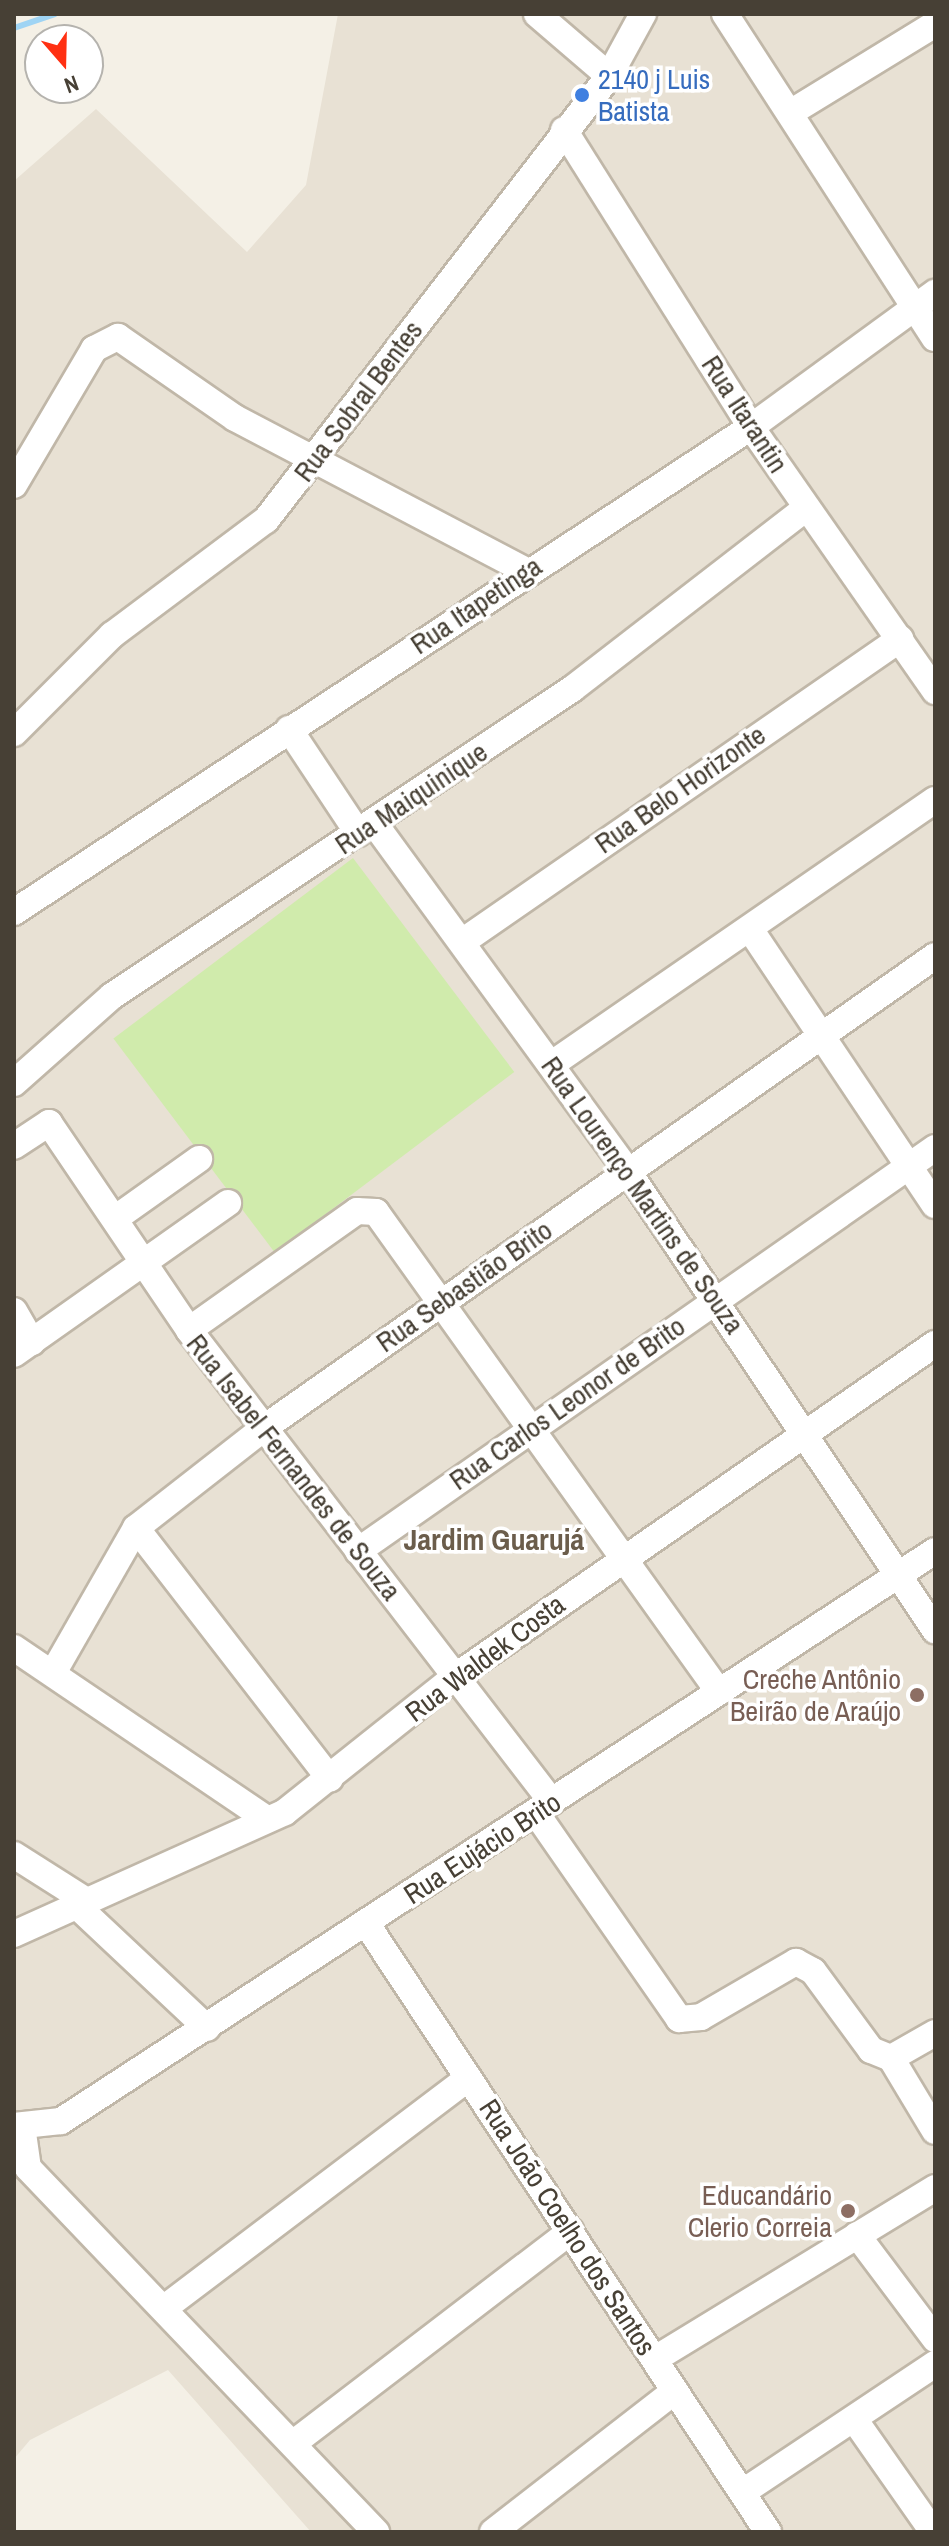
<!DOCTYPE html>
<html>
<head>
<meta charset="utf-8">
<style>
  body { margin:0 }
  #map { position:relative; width:949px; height:2546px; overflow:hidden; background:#f4f0e6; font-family:"Archivo Narrow",sans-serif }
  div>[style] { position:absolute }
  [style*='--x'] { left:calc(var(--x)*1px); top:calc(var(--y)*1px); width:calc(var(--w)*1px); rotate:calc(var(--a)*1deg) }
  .residential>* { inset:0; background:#e8e1d4 }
  .green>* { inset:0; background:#d0ebac; transform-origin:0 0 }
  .stream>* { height:6px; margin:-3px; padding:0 3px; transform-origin:3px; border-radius:3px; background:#9fd4f4 }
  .roads { filter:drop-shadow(2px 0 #c0b7a8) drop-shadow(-2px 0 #c0b7a8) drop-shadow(0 2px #c0b7a8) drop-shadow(0 -2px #c0b7a8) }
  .minor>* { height:26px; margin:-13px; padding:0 13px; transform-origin:13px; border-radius:13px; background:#fff }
  .dots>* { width:22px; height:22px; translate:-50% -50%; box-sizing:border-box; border:4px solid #fff; border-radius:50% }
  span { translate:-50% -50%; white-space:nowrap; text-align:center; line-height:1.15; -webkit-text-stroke:7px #fff; paint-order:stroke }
  .shop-label { font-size:28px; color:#366cbe }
  .left { translate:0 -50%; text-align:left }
  .street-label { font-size:28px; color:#474035 }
  .education-label { font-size:28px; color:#785e54 }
  .right { translate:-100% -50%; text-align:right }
  .neighbourhood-label { font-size:30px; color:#6b5d4b; font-weight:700 }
  .frame { position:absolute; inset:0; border:16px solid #474035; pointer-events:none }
  .north { position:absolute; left:24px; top:24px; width:80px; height:80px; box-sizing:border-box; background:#fff; border:2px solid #b5b3ae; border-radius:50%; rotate:160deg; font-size:22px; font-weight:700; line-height:32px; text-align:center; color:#474035 }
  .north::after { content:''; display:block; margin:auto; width:28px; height:36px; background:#ff3012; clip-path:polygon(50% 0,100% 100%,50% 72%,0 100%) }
</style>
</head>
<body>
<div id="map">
  <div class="residential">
    <div style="clip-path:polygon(338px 14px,935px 14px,935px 2532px,311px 2532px,168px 2370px,30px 2440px,14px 2459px,14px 181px,96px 109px,247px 252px,306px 185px)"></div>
  </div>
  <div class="green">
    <div style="left:353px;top:858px;width:268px;height:300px;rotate:53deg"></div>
  </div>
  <div class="stream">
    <div style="--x:14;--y:28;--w:43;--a:-18.9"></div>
  </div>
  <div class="roads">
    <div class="minor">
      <div style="--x:537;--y:14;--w:95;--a:40.7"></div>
      <div style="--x:725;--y:14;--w:386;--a:57.1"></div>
      <div style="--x:790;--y:113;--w:170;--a:-31.5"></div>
      <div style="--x:564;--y:130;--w:351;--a:57.8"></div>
      <div style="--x:751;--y:427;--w:322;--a:55.1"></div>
      <div style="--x:14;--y:485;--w:158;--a:-59.5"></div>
      <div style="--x:94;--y:349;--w:27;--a:-27"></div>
      <div style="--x:118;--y:337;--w:142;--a:34.7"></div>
      <div style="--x:235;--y:418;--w:330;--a:27.7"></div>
      <div style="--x:289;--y:729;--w:125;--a:56.4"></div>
      <div style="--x:14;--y:733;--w:139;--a:-45"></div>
      <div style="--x:112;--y:635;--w:192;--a:-36.8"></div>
      <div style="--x:266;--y:520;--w:561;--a:-52.31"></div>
      <div style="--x:609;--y:76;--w:71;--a:-61.3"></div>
      <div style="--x:374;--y:823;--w:429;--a:53.9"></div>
      <div style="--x:627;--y:1170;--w:554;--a:56.2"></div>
      <div style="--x:14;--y:912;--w:882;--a:-33.35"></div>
      <div style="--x:751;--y:427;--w:228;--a:-36.1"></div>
      <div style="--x:750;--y:929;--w:332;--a:56.2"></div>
      <div style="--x:462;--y:942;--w:533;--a:-34.67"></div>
      <div style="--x:552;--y:1064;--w:465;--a:-34.6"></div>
      <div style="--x:14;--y:1083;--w:131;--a:-41.6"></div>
      <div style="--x:112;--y:996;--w:553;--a:-33.72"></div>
      <div style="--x:572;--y:689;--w:296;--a:-37.7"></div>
      <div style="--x:14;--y:1146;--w:42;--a:-33.3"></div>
      <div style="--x:49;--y:1123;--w:250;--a:55.9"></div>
      <div style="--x:189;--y:1330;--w:595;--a:52.44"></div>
      <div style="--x:116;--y:1218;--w:102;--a:-35.4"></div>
      <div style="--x:14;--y:1311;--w:36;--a:60"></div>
      <div style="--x:189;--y:1330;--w:206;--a:-35.3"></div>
      <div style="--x:357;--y:1211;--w:19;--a:3"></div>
      <div style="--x:376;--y:1212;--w:590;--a:54.45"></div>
      <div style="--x:14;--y:1354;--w:262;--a:-35.2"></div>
      <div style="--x:136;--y:1528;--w:317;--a:52.3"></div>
      <div style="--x:358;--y:1551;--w:704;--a:-34.93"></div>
      <div style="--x:14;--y:1648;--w:305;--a:34.1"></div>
      <div style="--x:53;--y:1673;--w:167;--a:-60.2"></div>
      <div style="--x:136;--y:1528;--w:162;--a:-38"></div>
      <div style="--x:264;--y:1428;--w:820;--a:-35.12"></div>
      <div style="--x:536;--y:1813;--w:251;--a:55.2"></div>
      <div style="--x:679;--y:2019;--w:22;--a:-5"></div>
      <div style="--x:701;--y:2017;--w:110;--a:-30.1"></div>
      <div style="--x:796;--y:1962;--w:19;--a:28"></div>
      <div style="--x:813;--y:1971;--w:98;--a:53.7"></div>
      <div style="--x:871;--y:2050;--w:22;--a:22"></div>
      <div style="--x:14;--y:1855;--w:84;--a:32.4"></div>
      <div style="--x:75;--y:1904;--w:181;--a:43.2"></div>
      <div style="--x:366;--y:1923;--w:730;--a:56.57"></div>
      <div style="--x:14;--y:1934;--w:297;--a:-24.2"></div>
      <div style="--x:285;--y:1812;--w:218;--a:-38.5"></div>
      <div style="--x:456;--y:1676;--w:583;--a:-34.73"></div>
      <div style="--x:935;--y:2033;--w:51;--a:150.4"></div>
      <div style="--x:891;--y:2058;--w:85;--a:58.9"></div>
      <div style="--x:14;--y:2126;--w:47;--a:-6.1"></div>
      <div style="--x:61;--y:2121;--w:1043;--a:-33.11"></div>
      <div style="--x:22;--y:2126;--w:42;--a:81.9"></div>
      <div style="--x:28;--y:2168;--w:504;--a:46.29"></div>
      <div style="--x:857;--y:2235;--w:130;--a:53.1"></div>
      <div style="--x:167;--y:2306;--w:378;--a:-37.1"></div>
      <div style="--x:655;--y:2359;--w:328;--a:-31.4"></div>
      <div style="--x:854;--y:2419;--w:138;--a:55"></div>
      <div style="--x:295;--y:2442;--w:347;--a:-37.4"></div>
      <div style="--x:743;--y:2492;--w:231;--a:-33.7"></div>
      <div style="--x:493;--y:2532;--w:230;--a:-37.8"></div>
    </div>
  </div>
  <div class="dots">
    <div style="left:582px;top:95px;background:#3f7fe0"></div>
    <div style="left:917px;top:1695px;background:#8d6e63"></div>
    <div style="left:848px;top:2211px;background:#8d6e63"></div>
  </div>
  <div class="shop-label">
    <span class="left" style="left:598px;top:95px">2140 j Luis<br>Batista</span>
  </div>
  <div class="street-label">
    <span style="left:358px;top:401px;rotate:-53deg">Rua Sobral Bentes</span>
    <span style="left:745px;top:414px;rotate:57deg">Rua Itarantin</span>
    <span style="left:476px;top:605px;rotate:-34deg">Rua Itapetinga</span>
    <span style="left:680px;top:789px;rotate:-35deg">Rua Belo Horizonte</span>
    <span style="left:411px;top:798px;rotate:-34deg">Rua Maiquinique</span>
    <span style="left:643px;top:1195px;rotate:55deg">Rua Lourenço Martins de Souza</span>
    <span style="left:464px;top:1286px;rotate:-35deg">Rua Sebastião Brito</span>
    <span style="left:567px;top:1403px;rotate:-35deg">Rua Carlos Leonor de Brito</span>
    <span style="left:294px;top:1467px;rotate:52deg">Rua Isabel Fernandes de Souza</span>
    <span style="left:485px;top:1658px;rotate:-37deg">Rua Waldek Costa</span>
    <span style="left:482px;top:1848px;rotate:-33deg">Rua Eujácio Brito</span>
    <span style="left:568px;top:2227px;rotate:57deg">Rua João Coelho dos Santos</span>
  </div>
  <div class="education-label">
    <span class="right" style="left:901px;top:1695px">Creche Antônio<br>Beirão de Araújo</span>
    <span class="right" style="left:832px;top:2211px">Educandário<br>Clerio Correia</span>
  </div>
  <div class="neighbourhood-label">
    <span style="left:494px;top:1539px">Jardim Guarujá</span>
  </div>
  <div class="frame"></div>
  <div class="north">N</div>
</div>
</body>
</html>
